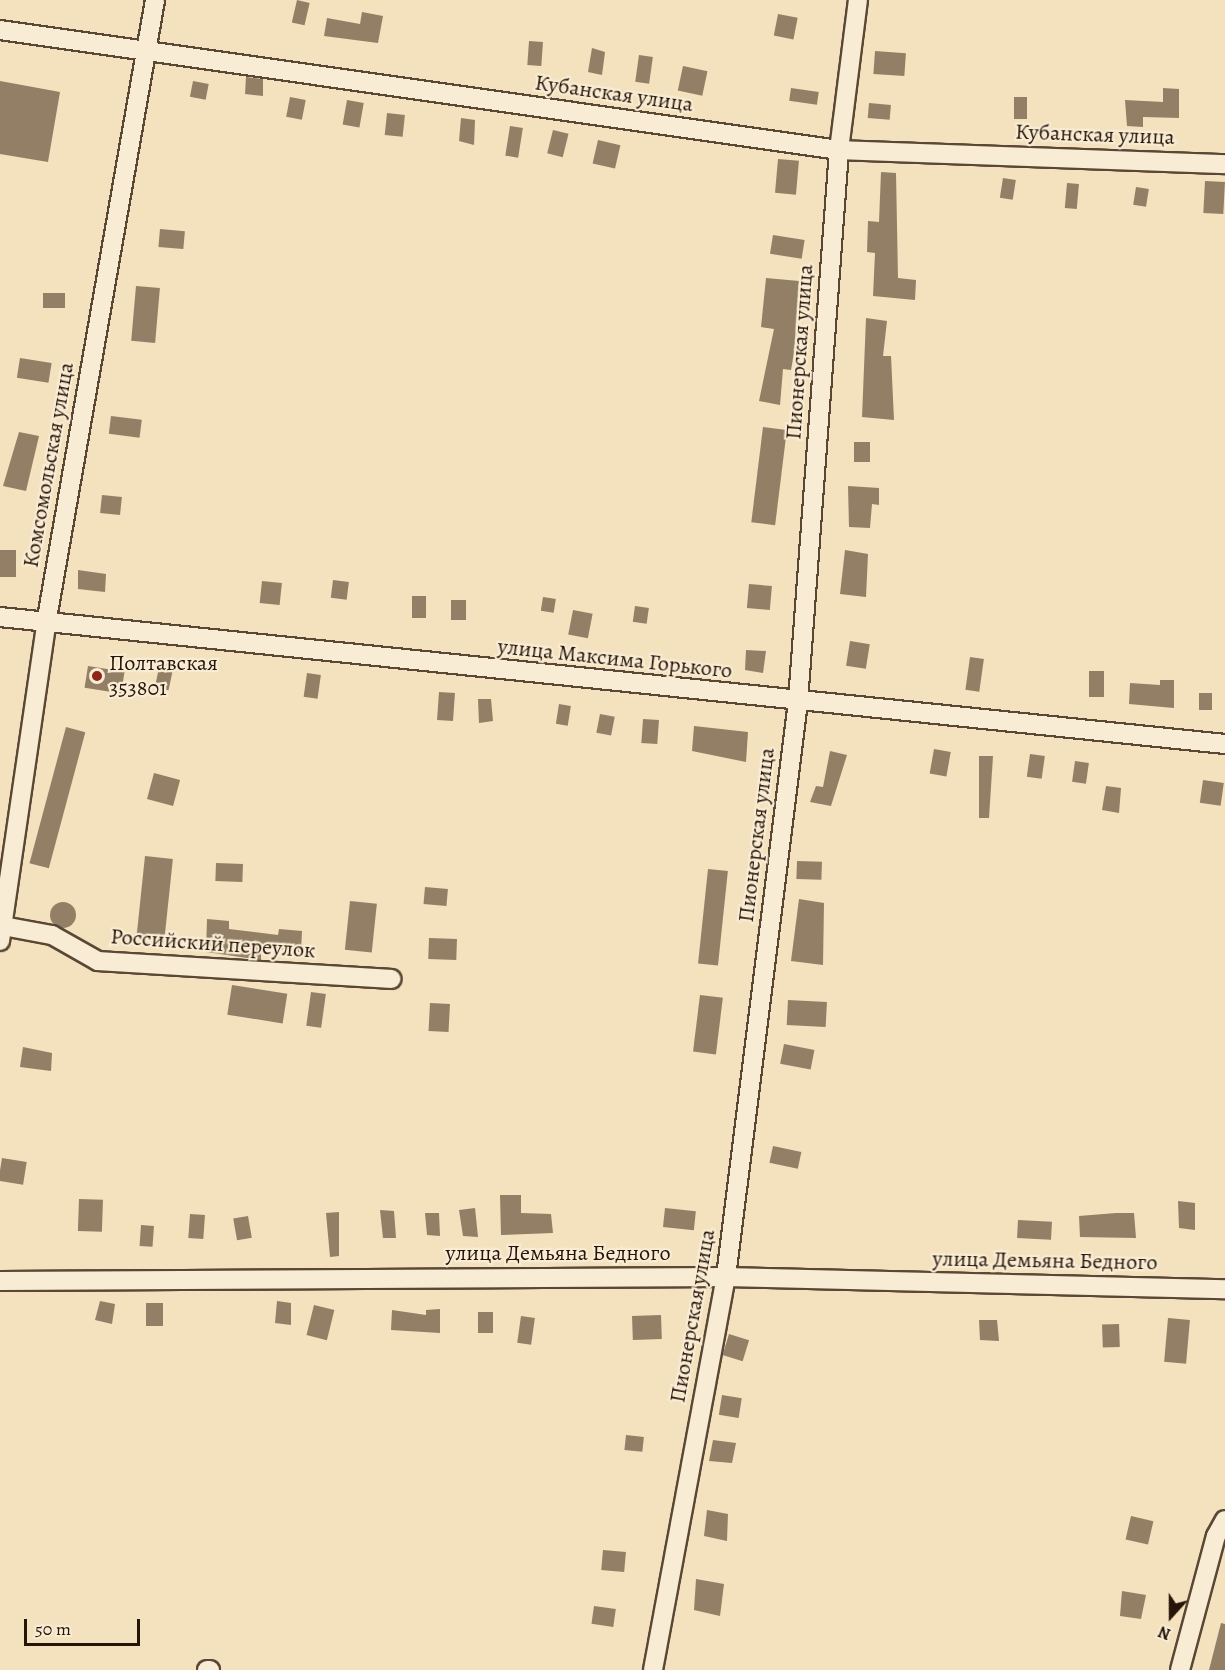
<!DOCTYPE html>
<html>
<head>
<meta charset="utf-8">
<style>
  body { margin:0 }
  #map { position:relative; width:1225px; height:1670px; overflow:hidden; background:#f4e1bd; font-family:Alegreya,serif }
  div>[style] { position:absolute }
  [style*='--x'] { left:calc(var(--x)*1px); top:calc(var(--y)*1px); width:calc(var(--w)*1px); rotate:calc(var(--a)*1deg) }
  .building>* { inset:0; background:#927f66; transform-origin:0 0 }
  .round { border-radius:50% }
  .roads { filter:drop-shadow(2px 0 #5a4735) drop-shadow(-2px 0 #5a4735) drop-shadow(0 2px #5a4735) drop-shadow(0 -2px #5a4735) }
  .minor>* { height:18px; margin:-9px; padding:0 9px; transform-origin:9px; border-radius:9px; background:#f8ecd4 }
  .dots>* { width:16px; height:16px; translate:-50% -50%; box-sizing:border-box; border:3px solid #f8ecd4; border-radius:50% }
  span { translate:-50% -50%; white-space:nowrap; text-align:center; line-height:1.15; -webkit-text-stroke:4.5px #f8ecd4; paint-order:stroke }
  .street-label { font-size:22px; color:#271408 }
  .poi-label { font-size:22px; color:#271408 }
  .left { translate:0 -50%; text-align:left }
  .north { position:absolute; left:1141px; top:1586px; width:60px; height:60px; -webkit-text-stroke:4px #f8ecd4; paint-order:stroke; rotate:201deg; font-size:16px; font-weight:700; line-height:24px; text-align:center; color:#271408 }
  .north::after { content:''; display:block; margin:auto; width:21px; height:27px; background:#271408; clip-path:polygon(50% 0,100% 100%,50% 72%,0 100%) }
  .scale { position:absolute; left:24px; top:1619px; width:116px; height:27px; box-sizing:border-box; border:3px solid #271408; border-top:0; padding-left:8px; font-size:18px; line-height:21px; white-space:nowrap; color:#271408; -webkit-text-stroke:4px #f8ecd4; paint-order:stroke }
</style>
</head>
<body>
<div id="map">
  <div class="building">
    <div style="left:297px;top:0;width:13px;height:23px;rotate:13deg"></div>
    <div style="clip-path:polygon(362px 12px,383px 16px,378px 43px,324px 36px,327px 18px,360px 24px)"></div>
    <div style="left:778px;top:14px;width:20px;height:22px;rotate:11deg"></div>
    <div style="left:529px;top:41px;width:14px;height:24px;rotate:4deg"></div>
    <div style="clip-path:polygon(592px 48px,605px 52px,602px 75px,588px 72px)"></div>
    <div style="left:875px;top:51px;width:31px;height:23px;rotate:4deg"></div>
    <div style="left:639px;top:55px;width:14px;height:27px;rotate:8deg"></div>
    <div style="left:683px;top:66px;width:25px;height:25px;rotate:12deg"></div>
    <div style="clip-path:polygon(246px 77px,263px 79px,263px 96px,245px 94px)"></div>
    <div style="clip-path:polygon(0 81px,60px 92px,48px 162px,0 154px)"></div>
    <div style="left:193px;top:81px;width:16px;height:16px;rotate:11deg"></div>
    <div style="left:791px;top:88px;width:28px;height:13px;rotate:8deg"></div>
    <div style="clip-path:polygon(1163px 88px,1179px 89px,1179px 118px,1143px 117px,1143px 127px,1127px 126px,1125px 100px,1163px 102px)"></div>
    <div style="left:290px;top:97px;width:16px;height:20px;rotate:11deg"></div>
    <div style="left:1014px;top:97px;width:13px;height:22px"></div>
    <div style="left:347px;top:100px;width:17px;height:25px;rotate:10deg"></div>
    <div style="left:869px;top:103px;width:22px;height:15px;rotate:5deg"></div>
    <div style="left:387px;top:113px;width:18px;height:22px;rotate:6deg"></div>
    <div style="clip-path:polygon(461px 118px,475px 120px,474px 145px,459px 141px)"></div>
    <div style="left:510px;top:126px;width:13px;height:30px;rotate:9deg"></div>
    <div style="left:553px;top:130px;width:16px;height:24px;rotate:14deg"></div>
    <div style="left:598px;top:140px;width:23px;height:24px;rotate:13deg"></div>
    <div style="left:778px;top:159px;width:21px;height:34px;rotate:5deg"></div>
    <div style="clip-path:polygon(881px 172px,896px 173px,898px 278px,916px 280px,915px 300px,873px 296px,875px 253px,867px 252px,868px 221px,879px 222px)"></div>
    <div style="left:1003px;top:178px;width:13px;height:20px;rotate:9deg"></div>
    <div style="left:1205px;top:181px;width:20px;height:32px;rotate:3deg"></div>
    <div style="left:1067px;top:183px;width:12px;height:25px;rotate:5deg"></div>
    <div style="left:1136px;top:187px;width:13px;height:18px;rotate:9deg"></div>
    <div style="left:160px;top:229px;width:25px;height:18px;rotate:5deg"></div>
    <div style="left:773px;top:235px;width:32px;height:19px;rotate:9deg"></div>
    <div style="clip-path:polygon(766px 278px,799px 281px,794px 353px,791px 370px,783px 369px,780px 405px,759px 401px,774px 329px,761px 327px)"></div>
    <div style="left:136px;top:286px;width:24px;height:55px;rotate:5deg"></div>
    <div style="left:43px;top:293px;width:22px;height:15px"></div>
    <div style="clip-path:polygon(866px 318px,887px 321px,883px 356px,891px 356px,894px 420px,862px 417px)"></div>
    <div style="left:20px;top:358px;width:32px;height:20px;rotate:9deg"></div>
    <div style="left:111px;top:416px;width:31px;height:18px;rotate:7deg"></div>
    <div style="left:763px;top:427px;width:24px;height:96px;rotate:7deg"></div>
    <div style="clip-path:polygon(19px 432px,39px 436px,26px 491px,3px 486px)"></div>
    <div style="left:854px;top:442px;width:16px;height:20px"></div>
    <div style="clip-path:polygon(848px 486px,879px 488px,879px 505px,872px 504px,870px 528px,849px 527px)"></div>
    <div style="left:102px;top:495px;width:20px;height:18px;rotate:6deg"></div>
    <div style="left:0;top:550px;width:16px;height:27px"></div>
    <div style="clip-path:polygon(845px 550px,868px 554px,866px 597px,840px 594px)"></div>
    <div style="clip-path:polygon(78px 570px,106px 574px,105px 592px,78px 589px)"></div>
    <div style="left:333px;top:580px;width:16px;height:18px;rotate:7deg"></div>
    <div style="left:262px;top:581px;width:20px;height:22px;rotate:6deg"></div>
    <div style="left:749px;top:584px;width:23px;height:24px;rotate:5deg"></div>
    <div style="left:412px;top:596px;width:14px;height:22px"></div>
    <div style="left:543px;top:597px;width:13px;height:14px;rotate:9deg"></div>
    <div style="left:451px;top:600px;width:15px;height:20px"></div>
    <div style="left:635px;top:606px;width:14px;height:16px;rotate:8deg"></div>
    <div style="left:573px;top:610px;width:20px;height:25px;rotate:11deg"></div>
    <div style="left:850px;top:641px;width:20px;height:25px;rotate:9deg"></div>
    <div style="clip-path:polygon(746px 650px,766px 651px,763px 673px,745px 670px)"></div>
    <div style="left:970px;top:657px;width:14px;height:33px;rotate:8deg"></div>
    <div style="left:160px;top:663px;width:14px;height:25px;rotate:12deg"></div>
    <div style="left:88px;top:666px;width:37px;height:22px;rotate:9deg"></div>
    <div style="left:1089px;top:671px;width:15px;height:26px"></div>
    <div style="left:307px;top:673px;width:14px;height:24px;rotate:8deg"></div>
    <div style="clip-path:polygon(1160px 680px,1174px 680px,1174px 708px,1129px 704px,1130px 683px,1160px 685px)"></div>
    <div style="left:439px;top:692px;width:16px;height:28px;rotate:4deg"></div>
    <div style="left:1199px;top:693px;width:13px;height:17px"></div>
    <div style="clip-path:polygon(478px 699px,491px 699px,493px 721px,479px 723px)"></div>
    <div style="left:559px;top:704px;width:12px;height:20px;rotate:9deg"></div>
    <div style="left:600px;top:714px;width:15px;height:19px;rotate:11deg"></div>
    <div style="left:643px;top:719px;width:16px;height:24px;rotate:4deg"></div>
    <div style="clip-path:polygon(694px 726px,748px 732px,746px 762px,692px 751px)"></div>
    <div style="left:66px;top:727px;width:20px;height:141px;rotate:15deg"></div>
    <div style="left:934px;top:749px;width:17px;height:25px;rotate:10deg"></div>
    <div style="clip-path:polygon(830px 751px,847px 755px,831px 806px,810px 802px,816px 786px,823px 787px)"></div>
    <div style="left:1030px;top:754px;width:15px;height:23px;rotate:8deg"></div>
    <div style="clip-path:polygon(979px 756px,993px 756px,989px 818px,979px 818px)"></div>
    <div style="left:1075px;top:761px;width:14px;height:21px;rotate:8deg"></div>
    <div style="left:154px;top:773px;width:27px;height:27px;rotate:15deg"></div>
    <div style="left:1203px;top:780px;width:21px;height:23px;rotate:8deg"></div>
    <div style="clip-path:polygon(1106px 786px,1121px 788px,1119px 813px,1102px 810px)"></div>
    <div style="left:145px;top:856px;width:28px;height:88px;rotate:6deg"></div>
    <div style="left:797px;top:861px;width:25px;height:18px;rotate:2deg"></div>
    <div style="left:216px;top:863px;width:27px;height:18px;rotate:2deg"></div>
    <div style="left:708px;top:869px;width:20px;height:95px;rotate:6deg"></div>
    <div style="left:425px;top:887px;width:23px;height:17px;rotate:5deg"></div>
    <div style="clip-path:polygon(799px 899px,824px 903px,823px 965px,791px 961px)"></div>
    <div style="left:350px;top:901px;width:27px;height:49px;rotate:6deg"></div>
    <div class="round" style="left:50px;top:902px;width:26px;height:26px"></div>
    <div style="clip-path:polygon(207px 919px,229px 921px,229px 929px,278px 935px,279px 929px,302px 931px,301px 952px,261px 947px,261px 960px,206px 952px)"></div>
    <div style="left:429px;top:938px;width:28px;height:21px;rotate:2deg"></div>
    <div style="left:232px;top:985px;width:56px;height:30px;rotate:9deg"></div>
    <div style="left:311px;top:992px;width:15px;height:34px;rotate:8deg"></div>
    <div style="left:700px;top:995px;width:23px;height:57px;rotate:7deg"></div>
    <div style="left:788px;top:1000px;width:39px;height:25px;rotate:3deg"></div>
    <div style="left:430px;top:1003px;width:20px;height:28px;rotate:3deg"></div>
    <div style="left:784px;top:1044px;width:31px;height:20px;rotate:11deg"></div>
    <div style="clip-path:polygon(23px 1047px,52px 1053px,51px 1071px,20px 1067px)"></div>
    <div style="left:773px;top:1146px;width:29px;height:17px;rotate:12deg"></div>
    <div style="left:2px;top:1158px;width:25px;height:23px;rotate:9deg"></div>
    <div style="clip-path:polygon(500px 1195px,521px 1195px,521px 1213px,551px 1214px,553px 1233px,501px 1235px)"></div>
    <div style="left:79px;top:1199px;width:24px;height:32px;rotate:2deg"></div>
    <div style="clip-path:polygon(1178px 1201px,1195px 1203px,1195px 1230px,1179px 1228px)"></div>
    <div style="clip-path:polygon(475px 1208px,478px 1237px,463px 1236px,459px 1210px)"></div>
    <div style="left:665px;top:1208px;width:31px;height:19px;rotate:6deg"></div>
    <div style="clip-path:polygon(380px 1210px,394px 1211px,396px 1238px,383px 1238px)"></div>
    <div style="clip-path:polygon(339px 1212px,339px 1256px,330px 1257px,326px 1213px)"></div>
    <div style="clip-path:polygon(425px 1213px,439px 1213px,440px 1236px,427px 1235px)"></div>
    <div style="clip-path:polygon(1116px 1213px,1134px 1213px,1136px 1238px,1080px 1237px,1079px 1216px)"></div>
    <div style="left:190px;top:1214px;width:15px;height:24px;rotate:4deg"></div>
    <div style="left:248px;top:1216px;width:22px;height:15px;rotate:80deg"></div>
    <div style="left:1018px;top:1220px;width:34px;height:18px;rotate:3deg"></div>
    <div style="left:141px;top:1225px;width:13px;height:21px;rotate:4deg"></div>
    <div style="clip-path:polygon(100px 1301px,115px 1304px,112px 1324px,95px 1320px)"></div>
    <div style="clip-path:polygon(277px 1301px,291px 1303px,291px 1325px,275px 1323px)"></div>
    <div style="left:163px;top:1303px;width:23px;height:17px;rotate:90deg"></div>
    <div style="left:314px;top:1305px;width:21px;height:31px;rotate:14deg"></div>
    <div style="clip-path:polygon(440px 1309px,440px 1333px,391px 1330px,392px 1310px,426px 1315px,426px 1310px)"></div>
    <div style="left:493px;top:1312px;width:21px;height:15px;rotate:90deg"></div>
    <div style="left:661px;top:1315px;width:24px;height:29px;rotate:88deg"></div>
    <div style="left:521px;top:1316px;width:14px;height:27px;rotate:8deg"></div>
    <div style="left:1168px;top:1318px;width:22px;height:44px;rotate:5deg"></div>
    <div style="clip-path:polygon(979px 1320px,997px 1320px,999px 1341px,980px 1340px)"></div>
    <div style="left:1119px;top:1324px;width:23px;height:17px;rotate:88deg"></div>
    <div style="left:729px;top:1334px;width:21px;height:22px;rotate:17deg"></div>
    <div style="left:722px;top:1395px;width:20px;height:20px;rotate:9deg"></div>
    <div style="left:626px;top:1435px;width:18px;height:15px;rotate:6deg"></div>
    <div style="clip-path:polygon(713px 1440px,736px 1443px,732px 1463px,709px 1461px)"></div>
    <div style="clip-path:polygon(707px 1510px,728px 1514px,727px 1541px,704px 1536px)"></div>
    <div style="left:1131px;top:1516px;width:23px;height:24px;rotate:13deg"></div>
    <div style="left:603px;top:1550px;width:23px;height:20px;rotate:5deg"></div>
    <div style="clip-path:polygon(696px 1579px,724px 1584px,720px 1616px,694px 1610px)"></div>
    <div style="clip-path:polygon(1122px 1591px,1146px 1595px,1141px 1619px,1120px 1616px)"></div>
    <div style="left:594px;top:1606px;width:22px;height:18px;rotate:8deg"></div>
    <div style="clip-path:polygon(1221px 1623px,1225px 1624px,1225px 1670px,1209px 1670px)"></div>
  </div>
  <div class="roads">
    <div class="minor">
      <div style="--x:0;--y:30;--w:848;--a:8.14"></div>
      <div style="--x:839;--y:150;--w:386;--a:2.1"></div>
      <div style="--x:0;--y:617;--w:1232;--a:5.92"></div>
      <div style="--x:3;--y:926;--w:50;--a:10.4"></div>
      <div style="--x:52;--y:935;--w:53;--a:29.5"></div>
      <div style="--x:98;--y:961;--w:294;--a:3.5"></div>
      <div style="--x:0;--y:941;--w:320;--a:-81.7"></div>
      <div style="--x:46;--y:624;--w:633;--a:-80.09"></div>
      <div style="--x:0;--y:1281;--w:726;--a:-0.32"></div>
      <div style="--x:726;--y:1277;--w:499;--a:1.4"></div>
      <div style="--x:207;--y:1670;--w:3;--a:0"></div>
      <div style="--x:653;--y:1670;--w:400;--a:-79.5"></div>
      <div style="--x:726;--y:1277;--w:580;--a:-82.87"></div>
      <div style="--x:798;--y:701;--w:553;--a:-85.74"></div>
      <div style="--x:839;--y:150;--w:151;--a:-82.8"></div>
      <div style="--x:1180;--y:1670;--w:139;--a:-75"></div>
      <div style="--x:1216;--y:1536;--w:18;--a:-61"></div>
    </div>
  </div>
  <div class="dots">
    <div style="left:97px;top:676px;background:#8f2418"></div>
  </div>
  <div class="street-label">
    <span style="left:614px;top:94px;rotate:8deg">Кубанская улица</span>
    <span style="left:1095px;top:135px;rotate:2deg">Кубанская улица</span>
    <span style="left:800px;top:352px;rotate:-86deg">Пионерская улица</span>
    <span style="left:49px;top:465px;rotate:-80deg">Комсомольская улица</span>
    <span style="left:615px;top:659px;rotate:6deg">улица Максима Горького</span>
    <span style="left:757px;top:835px;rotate:-83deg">Пионерская улица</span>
    <span style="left:213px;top:944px;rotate:4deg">Российский переулок</span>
    <span style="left:558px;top:1254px">улица Демьяна Бедного</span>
    <span style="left:1045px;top:1261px;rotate:1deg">улица Демьяна Бедного</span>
    <span style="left:693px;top:1316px;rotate:-80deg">Пионерская улица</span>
  </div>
  <div class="poi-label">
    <span class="left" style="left:109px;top:676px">Полтавская<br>353801</span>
  </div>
  <div class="north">N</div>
  <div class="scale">50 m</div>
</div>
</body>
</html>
